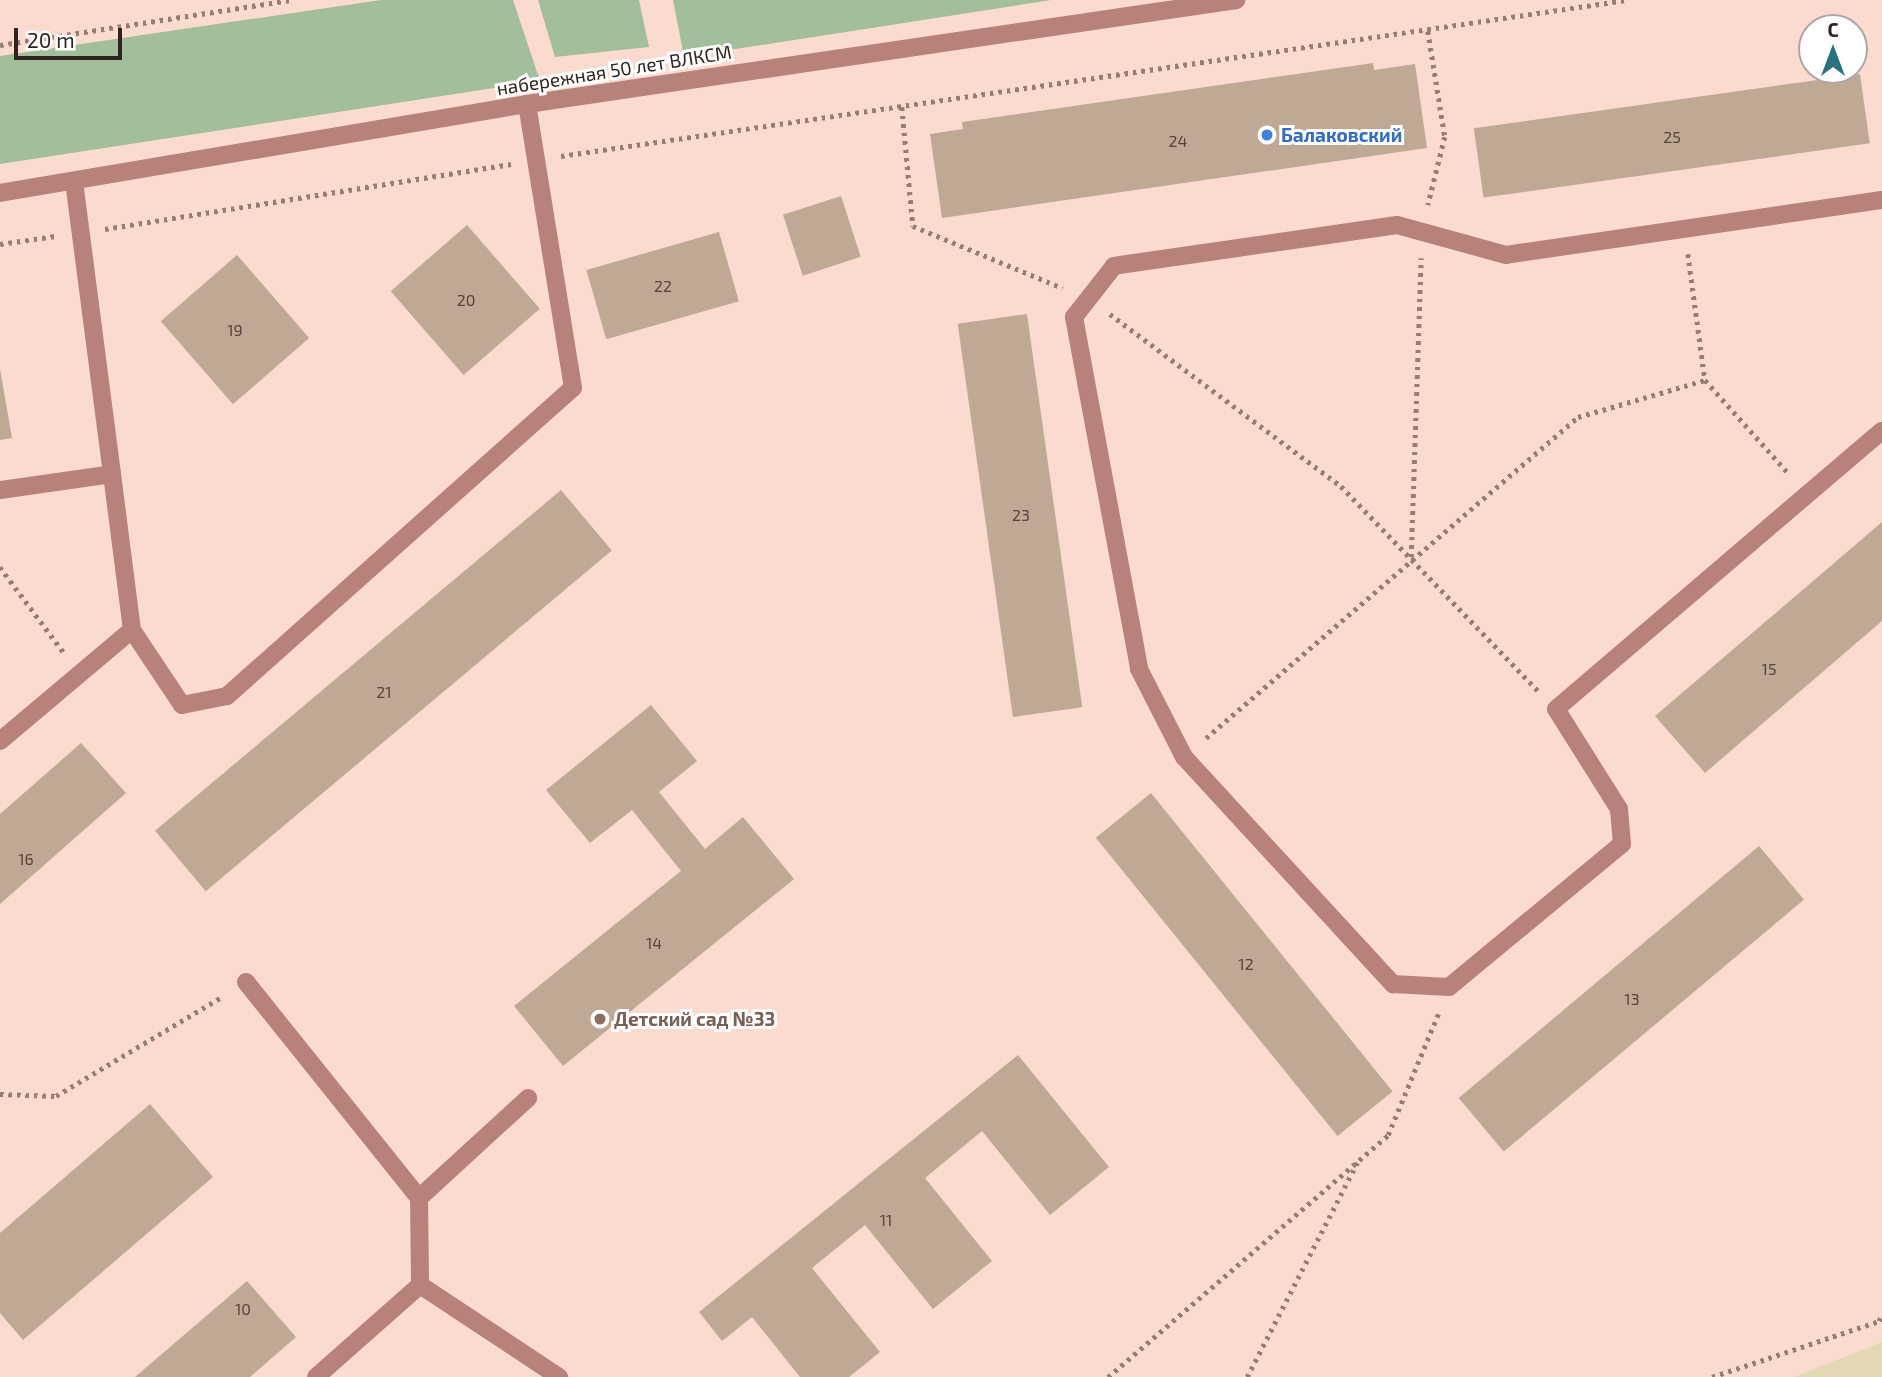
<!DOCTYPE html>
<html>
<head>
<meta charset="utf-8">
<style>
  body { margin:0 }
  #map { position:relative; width:1882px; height:1377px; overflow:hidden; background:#fbdbcf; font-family:"Exo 2",sans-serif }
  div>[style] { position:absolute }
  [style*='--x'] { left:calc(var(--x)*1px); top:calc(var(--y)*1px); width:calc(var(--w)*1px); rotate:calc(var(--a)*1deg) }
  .green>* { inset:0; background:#a2be9a }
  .sand>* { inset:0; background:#e3d9b4 }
  .building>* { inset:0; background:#bfa994; transform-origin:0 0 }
  .path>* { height:4.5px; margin-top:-2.25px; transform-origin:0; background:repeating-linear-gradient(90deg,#947e76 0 3.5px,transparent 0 8.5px) }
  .minor>* { height:18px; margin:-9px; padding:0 9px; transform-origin:9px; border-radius:9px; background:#b7827b }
  .dots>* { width:19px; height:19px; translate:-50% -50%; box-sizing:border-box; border:4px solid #fff; border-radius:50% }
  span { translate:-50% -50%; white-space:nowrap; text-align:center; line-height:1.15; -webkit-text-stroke:6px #fff; paint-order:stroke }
  .number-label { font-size:16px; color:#54453d }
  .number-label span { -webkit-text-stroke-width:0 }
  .street-label { font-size:19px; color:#302420 }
  .shop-label { font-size:19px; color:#366cbe; font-weight:700 }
  .left { translate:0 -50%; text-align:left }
  .education-label { font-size:19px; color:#785e54; font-weight:700 }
  .north { position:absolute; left:1798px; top:14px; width:70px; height:70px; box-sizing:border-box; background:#fff; border:2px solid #aca7a6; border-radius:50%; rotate:0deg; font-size:19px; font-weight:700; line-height:28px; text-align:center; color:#302420 }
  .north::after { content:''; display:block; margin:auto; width:24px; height:32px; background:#29717c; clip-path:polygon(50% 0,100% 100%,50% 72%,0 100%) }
  .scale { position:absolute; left:14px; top:28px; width:108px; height:32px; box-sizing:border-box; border:4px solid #302420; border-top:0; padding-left:9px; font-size:21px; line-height:24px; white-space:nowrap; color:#302420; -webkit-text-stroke:5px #fff; paint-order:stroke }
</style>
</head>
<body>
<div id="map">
  <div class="green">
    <div style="clip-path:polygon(381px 0,513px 0,540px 81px,0 164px,0 56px)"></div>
    <div style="clip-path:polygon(538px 0,639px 0,649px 47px,555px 57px)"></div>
    <div style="clip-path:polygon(673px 0,1051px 0,684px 57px)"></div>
  </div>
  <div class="sand">
    <div style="clip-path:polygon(1882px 1342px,1882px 1377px,1794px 1377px)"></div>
  </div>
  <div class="building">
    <div style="clip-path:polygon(1373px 63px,1374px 70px,1415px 64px,1427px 148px,942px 218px,930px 134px,963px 129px,962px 122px)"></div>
    <div style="left:1860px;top:74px;width:70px;height:390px;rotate:82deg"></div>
    <div style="left:841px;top:196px;width:64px;height:61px;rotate:72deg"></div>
    <div style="left:467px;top:225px;width:111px;height:101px;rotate:49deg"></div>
    <div style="left:719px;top:232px;width:72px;height:138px;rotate:74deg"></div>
    <div style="left:237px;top:255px;width:110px;height:101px;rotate:49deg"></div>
    <div style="left:1027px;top:314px;width:397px;height:70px;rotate:82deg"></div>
    <div style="clip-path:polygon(0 369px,12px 438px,0 440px)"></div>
    <div style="left:561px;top:490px;width:79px;height:530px;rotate:50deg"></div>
    <div style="clip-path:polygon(1882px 522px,1882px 621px,1705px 773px,1655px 716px)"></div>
    <div style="clip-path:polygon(651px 705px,697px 761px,659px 792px,705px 849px,743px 817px,794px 879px,563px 1066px,514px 1006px,681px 871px,632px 810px,590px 843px,546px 790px)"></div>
    <div style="clip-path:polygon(81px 743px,126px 793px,0 904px,0 814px)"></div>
    <div style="left:1151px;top:793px;width:384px;height:71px;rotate:51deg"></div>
    <div style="left:1759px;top:846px;width:70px;height:392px;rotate:50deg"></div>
    <div style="clip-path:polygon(1018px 1055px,1109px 1167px,1050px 1215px,982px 1131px,925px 1178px,992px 1261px,933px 1309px,865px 1225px,812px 1268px,880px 1352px,849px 1377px,800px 1377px,752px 1317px,722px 1341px,699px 1312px)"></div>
    <div style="clip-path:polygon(150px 1104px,213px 1177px,23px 1340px,0 1313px,0 1233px)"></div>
    <div style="clip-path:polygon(247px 1281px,296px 1337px,250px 1377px,135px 1377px)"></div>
  </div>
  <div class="path">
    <div style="--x:1428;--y:31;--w:107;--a:80.9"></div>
    <div style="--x:1445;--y:137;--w:70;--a:104"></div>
    <div style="--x:0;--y:45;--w:294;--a:-8.8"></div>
    <div style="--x:902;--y:107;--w:120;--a:84.7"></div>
    <div style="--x:913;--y:226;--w:162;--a:22.5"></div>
    <div style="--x:561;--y:156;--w:1077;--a:-8.33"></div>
    <div style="--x:105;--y:229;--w:411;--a:-9.1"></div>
    <div style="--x:0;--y:244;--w:56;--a:-8.3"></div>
    <div style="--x:1688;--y:254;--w:127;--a:82.3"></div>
    <div style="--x:1705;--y:380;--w:127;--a:48.2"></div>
    <div style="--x:1110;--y:314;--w:288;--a:36.7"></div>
    <div style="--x:1341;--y:486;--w:284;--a:46.1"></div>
    <div style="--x:1411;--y:557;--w:299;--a:-88.1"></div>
    <div style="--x:0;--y:567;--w:107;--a:53.3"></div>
    <div style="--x:1206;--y:738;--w:491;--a:-40.8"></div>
    <div style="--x:1578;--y:417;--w:132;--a:-16.2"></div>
    <div style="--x:0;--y:1094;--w:56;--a:2"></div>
    <div style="--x:56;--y:1096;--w:195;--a:-30.9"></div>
    <div style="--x:1108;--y:1377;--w:370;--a:-40.8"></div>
    <div style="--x:1388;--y:1135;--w:133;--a:-67.5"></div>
    <div style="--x:1247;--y:1377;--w:241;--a:-62.8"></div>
    <div style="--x:1712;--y:1377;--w:176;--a:-18.5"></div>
    <div style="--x:1879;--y:1321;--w:8;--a:-67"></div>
  </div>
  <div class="minor">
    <div style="--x:0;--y:193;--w:534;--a:-9.59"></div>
    <div style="--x:527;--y:104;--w:717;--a:-8.34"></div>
    <div style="--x:1882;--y:200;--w:380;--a:171.7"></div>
    <div style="--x:1506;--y:255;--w:113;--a:-164.6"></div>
    <div style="--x:1397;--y:225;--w:286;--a:171.8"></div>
    <div style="--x:1114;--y:266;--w:65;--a:128.1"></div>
    <div style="--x:1074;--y:317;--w:358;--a:79.5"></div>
    <div style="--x:1139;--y:669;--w:99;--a:62.9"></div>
    <div style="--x:1184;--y:757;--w:309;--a:47.4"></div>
    <div style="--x:1393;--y:984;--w:56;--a:3.1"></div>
    <div style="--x:1449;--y:987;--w:224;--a:-39.6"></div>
    <div style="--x:1622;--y:844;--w:35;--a:-95"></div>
    <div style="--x:1619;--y:809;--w:118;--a:-122.2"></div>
    <div style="--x:1556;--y:709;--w:428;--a:-40.5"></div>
    <div style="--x:112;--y:474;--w:157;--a:82.7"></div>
    <div style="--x:132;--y:630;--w:90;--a:56.3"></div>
    <div style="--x:182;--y:705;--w:46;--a:-11.3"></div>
    <div style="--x:227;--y:696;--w:463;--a:-41.7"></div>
    <div style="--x:573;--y:388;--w:288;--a:-99.2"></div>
    <div style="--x:0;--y:490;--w:113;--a:-8.1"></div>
    <div style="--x:112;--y:474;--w:295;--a:-97.4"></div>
    <div style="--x:0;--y:741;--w:172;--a:-40.1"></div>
    <div style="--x:246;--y:982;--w:277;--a:51.3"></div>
    <div style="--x:419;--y:1198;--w:87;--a:89.3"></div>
    <div style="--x:420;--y:1285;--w:167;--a:33.5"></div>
    <div style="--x:419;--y:1198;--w:148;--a:-42.5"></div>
    <div style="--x:316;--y:1377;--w:139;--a:-41.5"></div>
  </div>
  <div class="dots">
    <div style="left:1267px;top:135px;background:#3f7fe0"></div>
    <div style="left:600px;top:1019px;background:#8d6e63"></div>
  </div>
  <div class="number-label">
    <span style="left:1672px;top:137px">25</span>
    <span style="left:1178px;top:141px">24</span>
    <span style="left:663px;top:286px">22</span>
    <span style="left:466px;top:300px">20</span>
    <span style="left:235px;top:330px">19</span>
    <span style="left:1021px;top:515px">23</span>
    <span style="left:1769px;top:669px">15</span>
    <span style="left:384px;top:692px">21</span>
    <span style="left:26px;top:859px">16</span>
    <span style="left:654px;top:943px">14</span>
    <span style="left:1246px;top:964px">12</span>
    <span style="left:1632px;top:999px">13</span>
    <span style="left:886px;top:1220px">11</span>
    <span style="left:243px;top:1309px">10</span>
  </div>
  <div class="street-label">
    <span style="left:614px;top:70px;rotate:-9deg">набережная 50 лет ВЛКСМ</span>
  </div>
  <div class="shop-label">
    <span class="left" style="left:1281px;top:135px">Балаковский</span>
  </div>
  <div class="education-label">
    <span class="left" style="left:614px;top:1019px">Детский сад №33</span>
  </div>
  <div class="north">С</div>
  <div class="scale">20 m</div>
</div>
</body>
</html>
